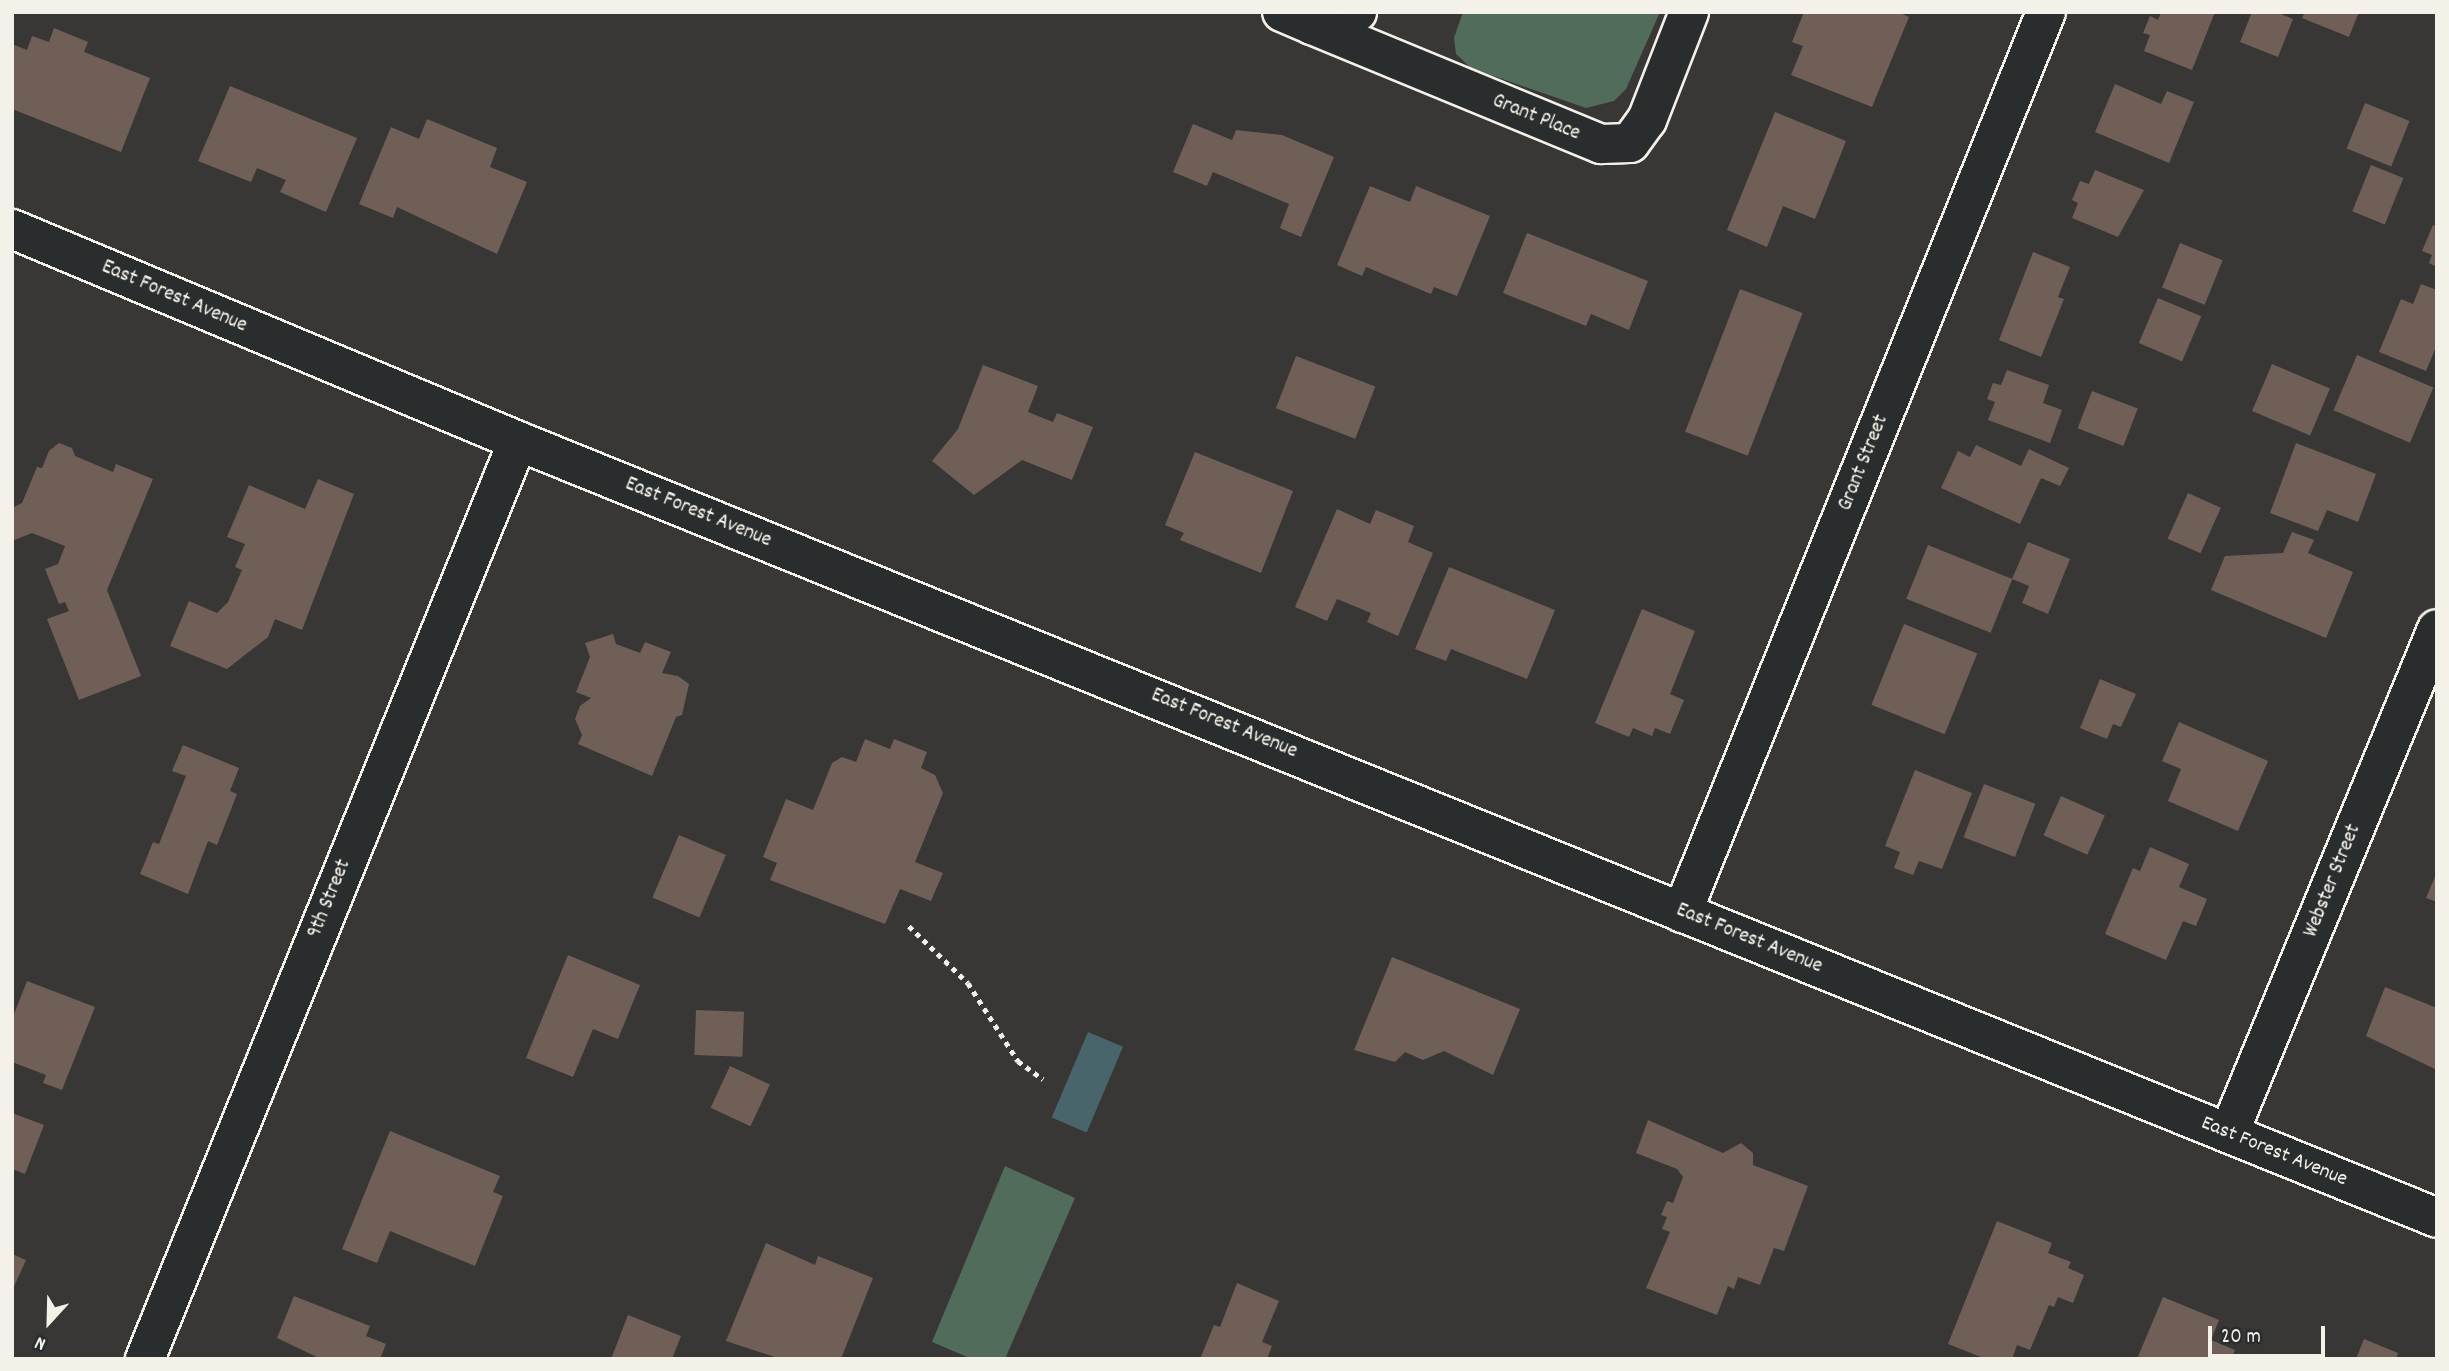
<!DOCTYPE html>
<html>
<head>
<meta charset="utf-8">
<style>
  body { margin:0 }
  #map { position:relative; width:2449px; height:1371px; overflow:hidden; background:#383736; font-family:Dekko,sans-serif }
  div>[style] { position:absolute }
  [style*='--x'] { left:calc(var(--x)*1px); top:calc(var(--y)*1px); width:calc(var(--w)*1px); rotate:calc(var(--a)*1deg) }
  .green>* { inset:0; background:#516c5a }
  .water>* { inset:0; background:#48656c; transform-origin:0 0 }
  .building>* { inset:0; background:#6f5f56; transform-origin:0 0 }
  .path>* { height:4.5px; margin-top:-2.25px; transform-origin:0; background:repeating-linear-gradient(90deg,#f4f1e8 0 5px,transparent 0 10px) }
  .roads { filter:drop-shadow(2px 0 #f4f1e8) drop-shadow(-2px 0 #f4f1e8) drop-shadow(0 2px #f4f1e8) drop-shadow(0 -2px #f4f1e8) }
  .minor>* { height:38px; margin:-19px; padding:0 19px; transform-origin:19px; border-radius:19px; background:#2a2d2e }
  .tertiary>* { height:38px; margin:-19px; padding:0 19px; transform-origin:19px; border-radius:19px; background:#2a2d2e }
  span { translate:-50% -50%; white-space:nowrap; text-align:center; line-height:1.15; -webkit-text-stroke:7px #2a2d2e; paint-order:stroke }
  .street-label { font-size:21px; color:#f4f1e8 }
  .frame { position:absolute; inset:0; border:14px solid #f4f1e8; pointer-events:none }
  .north { position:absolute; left:14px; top:1287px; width:70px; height:70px; -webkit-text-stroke:5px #2a2d2e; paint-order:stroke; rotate:202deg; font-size:19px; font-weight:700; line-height:28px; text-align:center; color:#f4f1e8 }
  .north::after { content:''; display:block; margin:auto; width:24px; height:32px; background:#f4f1e8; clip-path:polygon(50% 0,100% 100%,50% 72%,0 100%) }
  .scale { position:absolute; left:2208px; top:1326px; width:117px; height:32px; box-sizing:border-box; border:4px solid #f4f1e8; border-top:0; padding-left:9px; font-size:21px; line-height:24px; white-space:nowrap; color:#f4f1e8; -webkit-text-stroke:5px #2a2d2e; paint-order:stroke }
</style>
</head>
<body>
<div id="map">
  <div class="green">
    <div style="clip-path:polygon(1463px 12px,1660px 12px,1626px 89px,1614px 101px,1586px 108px,1471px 68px,1456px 54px,1454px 38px)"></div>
    <div style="clip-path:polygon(1005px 1166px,1075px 1198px,1005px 1359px,972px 1359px,932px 1342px)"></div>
  </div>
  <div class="water">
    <div style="left:1088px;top:1032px;width:38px;height:93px;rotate:23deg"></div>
  </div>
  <div class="building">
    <div style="clip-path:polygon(1804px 12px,1898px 12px,1909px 17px,1872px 107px,1791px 75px,1803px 46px,1792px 42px)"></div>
    <div style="clip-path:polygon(2161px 12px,2215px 12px,2192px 70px,2144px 51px,2150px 35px,2143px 33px,2150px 16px,2158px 20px)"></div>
    <div style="clip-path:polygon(2252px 12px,2276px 12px,2293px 19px,2278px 57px,2240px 42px)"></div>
    <div style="clip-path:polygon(2305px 12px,2359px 12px,2349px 37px,2302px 18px)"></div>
    <div style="clip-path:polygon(54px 28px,88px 42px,84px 52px,150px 78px,121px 152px,12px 109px,12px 44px,27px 50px,32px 36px,49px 42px)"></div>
    <div style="clip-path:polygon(2115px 84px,2161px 104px,2167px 91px,2194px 102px,2169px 163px,2095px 132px)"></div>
    <div style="clip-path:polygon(230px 86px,357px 138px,326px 212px,280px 192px,286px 180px,257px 168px,251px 182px,198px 161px)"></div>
    <div style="left:2365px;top:103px;width:48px;height:49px;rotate:22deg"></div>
    <div style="clip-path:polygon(1775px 112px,1846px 141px,1815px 219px,1783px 206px,1767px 247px,1727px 230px)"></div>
    <div style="clip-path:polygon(427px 119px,497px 148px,490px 167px,527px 182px,497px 254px,397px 207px,393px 218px,359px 204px,391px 127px,419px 139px)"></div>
    <div style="clip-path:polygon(1193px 124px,1232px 140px,1236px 130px,1282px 135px,1334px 157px,1301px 237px,1280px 228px,1289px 204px,1213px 172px,1207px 186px,1173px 172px)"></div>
    <div style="left:2371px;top:165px;width:35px;height:50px;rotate:22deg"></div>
    <div style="clip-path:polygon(2095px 170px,2144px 190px,2118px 237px,2072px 218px,2078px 203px,2072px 200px,2080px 181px,2089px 184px)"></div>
    <div style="clip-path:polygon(1370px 186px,1410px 202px,1416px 186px,1490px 216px,1457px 296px,1434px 287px,1431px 294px,1366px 267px,1362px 276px,1337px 265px)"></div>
    <div style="clip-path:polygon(2433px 225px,2437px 226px,2437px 267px,2429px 263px,2432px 255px,2422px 251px)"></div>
    <div style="clip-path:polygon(1527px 233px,1648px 281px,1629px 330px,1591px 314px,1586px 326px,1503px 293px)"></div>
    <div style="left:2180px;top:243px;width:46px;height:48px;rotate:22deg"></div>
    <div style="clip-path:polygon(2033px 252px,2070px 267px,2058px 297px,2064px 299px,2041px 357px,1999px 340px)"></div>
    <div style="clip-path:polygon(2421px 284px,2437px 290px,2437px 345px,2426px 371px,2379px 352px,2401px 299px,2413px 304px)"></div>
    <div style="left:1740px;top:289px;width:67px;height:153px;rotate:21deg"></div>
    <div style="left:2158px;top:298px;width:47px;height:49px;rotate:23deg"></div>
    <div style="left:2357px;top:355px;width:83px;height:60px;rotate:23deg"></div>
    <div style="left:1296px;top:356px;width:85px;height:56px;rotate:21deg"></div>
    <div style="left:2272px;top:364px;width:63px;height:51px;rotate:23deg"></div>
    <div style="clip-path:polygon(983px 365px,1038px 386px,1028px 412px,1053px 422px,1057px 413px,1093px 427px,1072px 480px,1022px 460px,974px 495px,932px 461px,958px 429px)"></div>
    <div style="clip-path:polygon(2007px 370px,2049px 385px,2043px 403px,2062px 410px,2050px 443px,1988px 420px,1995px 402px,1987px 399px,1993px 383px,2001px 385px)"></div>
    <div style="left:2092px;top:391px;width:49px;height:40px;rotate:21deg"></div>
    <div style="clip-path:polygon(59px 443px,72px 448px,75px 456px,113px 472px,116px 464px,153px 479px,107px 590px,141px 676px,79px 700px,47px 619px,69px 611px,65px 602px,59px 604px,45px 569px,58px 564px,65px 546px,32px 533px,12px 541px,12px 508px,22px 503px,37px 467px,42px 468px,49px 451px)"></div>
    <div style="clip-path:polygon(2296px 443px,2376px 474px,2358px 522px,2327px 510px,2318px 531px,2270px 513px)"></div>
    <div style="clip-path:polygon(1976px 445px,2021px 466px,2029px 449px,2069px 468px,2060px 486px,2041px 478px,2020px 524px,1941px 488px,1958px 451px,1970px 457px)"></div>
    <div style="clip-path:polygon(1195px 452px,1293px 491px,1261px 573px,1180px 540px,1184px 533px,1165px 525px)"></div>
    <div style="clip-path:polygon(318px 479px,354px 494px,302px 630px,275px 619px,268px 637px,227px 669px,170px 646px,189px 601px,217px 613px,228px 602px,242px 570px,235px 567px,245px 544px,227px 537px,249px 485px,305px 509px)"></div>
    <div style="left:2188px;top:493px;width:36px;height:50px;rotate:24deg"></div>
    <div style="clip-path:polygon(1337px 509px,1370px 524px,1376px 510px,1414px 526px,1408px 542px,1433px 553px,1398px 636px,1367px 622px,1371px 613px,1337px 599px,1327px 621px,1295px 607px)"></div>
    <div style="clip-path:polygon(2292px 532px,2314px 540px,2308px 553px,2353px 572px,2326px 638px,2211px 590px,2225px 556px,2283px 553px)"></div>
    <div style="clip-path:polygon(2028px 542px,2070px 559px,2048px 614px,2022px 603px,2029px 586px,2012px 579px)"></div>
    <div style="left:1928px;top:545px;width:91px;height:58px;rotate:22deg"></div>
    <div style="clip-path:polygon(1449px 567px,1555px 610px,1527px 679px,1451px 649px,1446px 661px,1415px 649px)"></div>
    <div style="clip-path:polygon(1642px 609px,1695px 631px,1670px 694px,1684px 700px,1670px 734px,1655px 728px,1652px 736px,1633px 728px,1629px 737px,1595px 723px)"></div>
    <div style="left:1904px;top:624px;width:79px;height:87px;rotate:22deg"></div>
    <div style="clip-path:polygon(613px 634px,616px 644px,640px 653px,645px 642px,671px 652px,662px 673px,678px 676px,689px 684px,682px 715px,676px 717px,652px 776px,578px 744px,582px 735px,575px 719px,580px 706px,591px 698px,576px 692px,590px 657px,585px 643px)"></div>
    <div style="clip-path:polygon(2100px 679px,2136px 694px,2121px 727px,2113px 724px,2107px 739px,2080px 728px)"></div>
    <div style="clip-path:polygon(2179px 722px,2268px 761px,2238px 831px,2168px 801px,2181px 769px,2162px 761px)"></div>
    <div style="clip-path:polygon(865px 739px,890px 749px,894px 739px,927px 752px,921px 768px,935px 775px,943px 793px,915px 862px,943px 873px,931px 901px,900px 889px,885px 924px,770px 880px,777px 863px,763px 857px,786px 799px,813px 810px,832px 763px,842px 757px,856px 762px)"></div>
    <div style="clip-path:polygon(183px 745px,239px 768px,230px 791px,237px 794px,217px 845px,208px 841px,188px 894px,140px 874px,153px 842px,159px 844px,186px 776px,172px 771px)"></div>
    <div style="clip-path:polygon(1915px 770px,1972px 793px,1942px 869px,1919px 861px,1913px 875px,1894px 868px,1900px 852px,1885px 846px)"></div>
    <div style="left:1984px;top:784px;width:55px;height:57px;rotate:21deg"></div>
    <div style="left:2061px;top:796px;width:48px;height:43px;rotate:24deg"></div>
    <div style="left:679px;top:835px;width:51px;height:68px;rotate:23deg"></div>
    <div style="clip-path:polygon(2150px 847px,2189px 864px,2179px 887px,2207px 899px,2196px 926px,2183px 921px,2166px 960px,2105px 934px,2133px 868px,2140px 871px)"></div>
    <div style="clip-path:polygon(2437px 872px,2437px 902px,2426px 898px)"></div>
    <div style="clip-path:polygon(568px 955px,640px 985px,618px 1039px,593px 1029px,573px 1077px,526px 1058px)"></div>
    <div style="clip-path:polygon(1392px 957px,1520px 1009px,1493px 1075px,1444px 1051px,1423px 1060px,1405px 1052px,1395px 1062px,1354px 1050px)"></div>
    <div style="clip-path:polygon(27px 981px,95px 1007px,62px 1090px,43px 1083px,46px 1075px,12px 1062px,12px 1019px)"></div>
    <div style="clip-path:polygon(2385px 987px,2437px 1008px,2437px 1070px,2366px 1036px)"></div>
    <div style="left:696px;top:1010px;width:48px;height:45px;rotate:2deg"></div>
    <div style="left:730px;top:1066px;width:44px;height:46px;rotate:25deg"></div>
    <div style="clip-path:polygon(12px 1113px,44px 1125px,25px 1174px,12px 1169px)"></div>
    <div style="clip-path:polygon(1648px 1120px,1723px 1153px,1741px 1143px,1753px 1153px,1753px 1165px,1808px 1186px,1784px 1251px,1774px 1248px,1760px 1285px,1738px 1277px,1734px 1289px,1728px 1286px,1717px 1315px,1646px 1288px,1670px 1232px,1662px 1229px,1667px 1217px,1661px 1215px,1667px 1201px,1673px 1203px,1683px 1177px,1677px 1169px,1636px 1153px)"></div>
    <div style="clip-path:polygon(390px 1131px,500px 1176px,493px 1192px,503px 1196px,475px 1266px,390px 1231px,377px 1263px,342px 1249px)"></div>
    <div style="clip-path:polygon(1997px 1221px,2052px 1243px,2048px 1253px,2071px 1262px,2068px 1268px,2084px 1275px,2073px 1303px,2058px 1297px,2054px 1307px,2049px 1305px,2030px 1350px,2017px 1345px,2012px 1359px,1986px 1359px,1948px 1344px)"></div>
    <div style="clip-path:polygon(766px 1243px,815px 1265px,818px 1256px,873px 1278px,841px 1359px,781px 1359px,726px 1341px)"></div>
    <div style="clip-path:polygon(12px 1254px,26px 1260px,12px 1291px)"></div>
    <div style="clip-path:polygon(1237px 1283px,1279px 1301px,1262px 1342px,1272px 1346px,1267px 1359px,1200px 1359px,1214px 1325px,1220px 1327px)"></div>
    <div style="clip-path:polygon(294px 1296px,370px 1326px,366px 1336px,386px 1344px,380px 1359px,321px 1359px,277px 1338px)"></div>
    <div style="clip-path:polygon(2163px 1297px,2219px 1320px,2211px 1340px,2235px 1350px,2231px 1359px,2137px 1359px)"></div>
    <div style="clip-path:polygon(628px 1315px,681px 1336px,672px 1359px,611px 1359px)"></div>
    <div style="clip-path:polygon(2364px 1339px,2398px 1353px,2396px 1359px,2356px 1359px)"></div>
  </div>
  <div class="path">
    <div style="--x:909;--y:926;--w:82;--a:44"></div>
    <div style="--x:968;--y:983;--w:93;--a:57.3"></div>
    <div style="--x:1018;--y:1061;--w:31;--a:36"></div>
  </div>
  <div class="roads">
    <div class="minor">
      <div style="--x:1282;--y:12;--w:33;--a:23"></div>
      <div style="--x:1312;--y:25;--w:47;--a:-16.1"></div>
      <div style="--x:1312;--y:25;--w:313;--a:22.4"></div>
      <div style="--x:1601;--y:144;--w:29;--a:-2"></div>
      <div style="--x:1630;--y:143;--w:29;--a:-54"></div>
      <div style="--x:1647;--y:120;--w:116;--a:-68.7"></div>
      <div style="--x:12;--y:229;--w:549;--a:22.73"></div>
      <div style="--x:1682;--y:913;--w:972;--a:-68"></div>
      <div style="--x:2229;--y:1133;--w:545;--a:-67.57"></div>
    </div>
    <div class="tertiary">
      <div style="--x:145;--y:1359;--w:991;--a:-67.89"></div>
      <div style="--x:518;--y:441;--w:2070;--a:22.04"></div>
    </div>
  </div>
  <div class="street-label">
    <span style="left:1536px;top:118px;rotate:22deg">Grant Place</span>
    <span style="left:174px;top:297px;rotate:23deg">East Forest Avenue</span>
    <span style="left:1864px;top:463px;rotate:-68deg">Grant Street</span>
    <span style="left:698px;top:513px;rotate:22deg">East Forest Avenue</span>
    <span style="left:1224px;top:724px;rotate:22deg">East Forest Avenue</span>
    <span style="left:2333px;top:881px;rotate:-68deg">Webster Street</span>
    <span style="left:330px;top:899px;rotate:-68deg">9th Street</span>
    <span style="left:1749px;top:939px;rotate:22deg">East Forest Avenue</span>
    <span style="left:2274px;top:1152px;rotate:22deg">East Forest Avenue</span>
  </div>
  <div class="frame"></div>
  <div class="north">N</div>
  <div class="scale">20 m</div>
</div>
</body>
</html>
